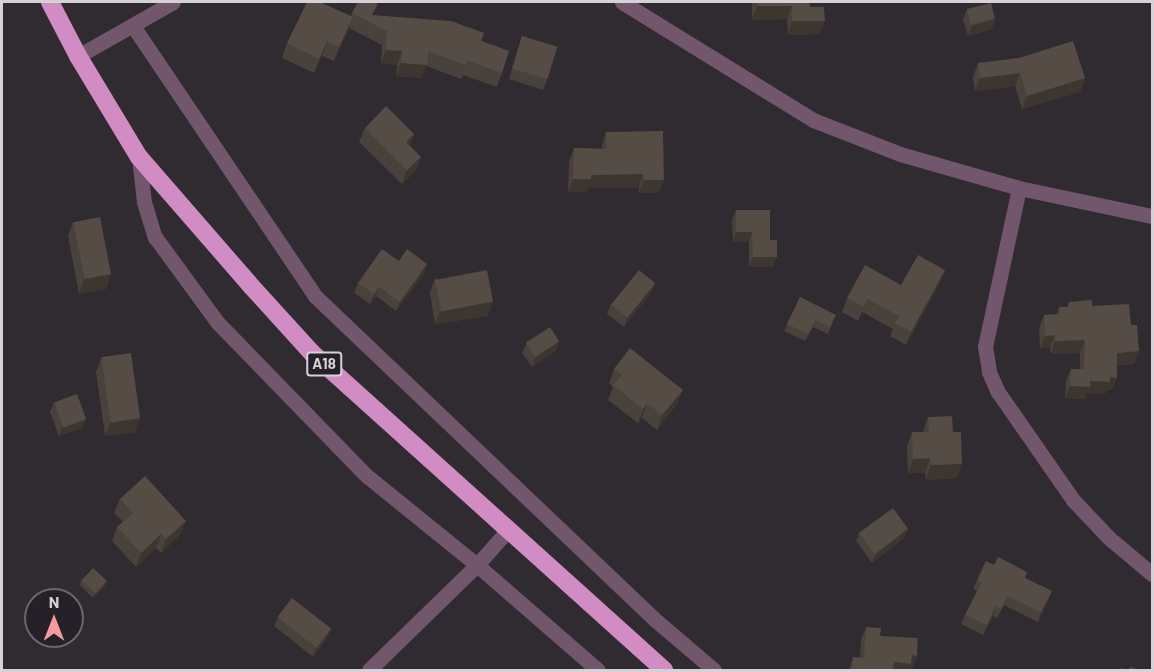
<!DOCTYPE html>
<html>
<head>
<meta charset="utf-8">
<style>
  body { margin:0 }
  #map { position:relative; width:1154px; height:672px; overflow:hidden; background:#302a31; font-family:Barlow,sans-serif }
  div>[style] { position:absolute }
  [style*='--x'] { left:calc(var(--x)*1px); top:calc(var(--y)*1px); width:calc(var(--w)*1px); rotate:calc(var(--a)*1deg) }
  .street>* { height:15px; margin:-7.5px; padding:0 7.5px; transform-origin:7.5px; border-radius:7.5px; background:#72566c }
  .highway>* { height:18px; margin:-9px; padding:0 9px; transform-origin:9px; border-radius:9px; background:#d18cc3 }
  .wall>* { inset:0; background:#49413b }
  .shaded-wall>* { inset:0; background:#3c3530 }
  .building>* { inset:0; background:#554c45; transform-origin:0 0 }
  span { translate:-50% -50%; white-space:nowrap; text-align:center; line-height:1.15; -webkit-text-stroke:6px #262028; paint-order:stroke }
  .shield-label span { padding:2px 4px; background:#262028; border:2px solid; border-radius:4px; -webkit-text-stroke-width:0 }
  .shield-label { font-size:15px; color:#d5d1d6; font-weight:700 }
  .frame { position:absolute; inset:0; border:3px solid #d5d1d6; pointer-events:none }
  .north { position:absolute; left:24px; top:588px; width:60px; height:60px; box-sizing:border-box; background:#262028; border:2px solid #6c676e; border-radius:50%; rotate:0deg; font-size:16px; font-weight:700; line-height:24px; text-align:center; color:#d5d1d6 }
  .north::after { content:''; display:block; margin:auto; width:21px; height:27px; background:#f49aa0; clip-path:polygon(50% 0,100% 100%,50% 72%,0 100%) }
</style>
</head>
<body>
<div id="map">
  <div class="street">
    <div style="--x:622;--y:2;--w:225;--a:31.7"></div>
    <div style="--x:813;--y:120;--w:93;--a:21.3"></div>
    <div style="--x:900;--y:154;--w:124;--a:15.9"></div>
    <div style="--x:1019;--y:188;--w:136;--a:11.9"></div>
    <div style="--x:133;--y:26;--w:326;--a:56"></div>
    <div style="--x:315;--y:296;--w:467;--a:43.6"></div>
    <div style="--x:653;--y:618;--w:80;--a:40.4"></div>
    <div style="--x:78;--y:56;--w:109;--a:-29.6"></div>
    <div style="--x:139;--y:157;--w:45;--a:83.7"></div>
    <div style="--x:144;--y:202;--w:37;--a:73"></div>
    <div style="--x:155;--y:237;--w:107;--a:53.8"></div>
    <div style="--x:218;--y:323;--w:214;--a:45.8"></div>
    <div style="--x:367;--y:476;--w:141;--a:39"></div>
    <div style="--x:477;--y:565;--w:160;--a:41"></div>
    <div style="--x:1019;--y:188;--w:162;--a:102.1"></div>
    <div style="--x:985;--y:346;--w:26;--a:81"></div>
    <div style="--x:989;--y:372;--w:22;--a:66"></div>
    <div style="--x:998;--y:392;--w:131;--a:55.2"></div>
    <div style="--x:1073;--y:500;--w:52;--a:46.5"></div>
    <div style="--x:1109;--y:538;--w:56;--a:39.9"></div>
    <div style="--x:369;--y:670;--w:151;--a:-44.2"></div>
    <div style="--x:477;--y:565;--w:47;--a:-48.5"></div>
  </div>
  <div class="highway">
    <div style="--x:50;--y:2;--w:61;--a:62.6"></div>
    <div style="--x:78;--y:56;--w:118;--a:58.9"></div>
    <div style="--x:139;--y:157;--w:172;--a:49"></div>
    <div style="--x:252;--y:287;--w:89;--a:47.7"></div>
    <div style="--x:312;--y:353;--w:474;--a:42"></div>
  </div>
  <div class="wall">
    <div style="clip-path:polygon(752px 2px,809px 2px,810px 7px,820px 34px,788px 35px,787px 19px,752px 20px)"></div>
    <div style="clip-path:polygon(967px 9px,995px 19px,992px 29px,968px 36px,963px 19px)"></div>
    <div style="clip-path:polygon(352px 13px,374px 15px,481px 41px,509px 51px,497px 87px,463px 75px,461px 79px,426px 66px,422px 78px,396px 76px,397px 65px,381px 63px,382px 45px,349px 28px,334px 61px,322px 56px,314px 73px,282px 58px,287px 43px,351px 16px)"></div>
    <div style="clip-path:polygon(522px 36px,547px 80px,543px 90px,509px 79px)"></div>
    <div style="clip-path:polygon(978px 63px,1085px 78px,1080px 92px,1022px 109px,1015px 86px,975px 91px,973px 77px)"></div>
    <div style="clip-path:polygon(365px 128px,414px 134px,410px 146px,421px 157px,415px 171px,402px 184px,359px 142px)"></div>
    <div style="clip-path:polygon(606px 132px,659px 193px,639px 193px,639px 188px,588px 188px,586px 192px,568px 192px,569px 162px,574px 148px,602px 149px,602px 145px)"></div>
    <div style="clip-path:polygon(736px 210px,770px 240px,773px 267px,749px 267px,749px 242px,733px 242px,732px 220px)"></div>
    <div style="clip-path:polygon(73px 222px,111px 274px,106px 289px,79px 294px,68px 236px)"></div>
    <div style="clip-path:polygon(399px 261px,424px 274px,396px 311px,376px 296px,370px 304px,354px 293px,358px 283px)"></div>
    <div style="clip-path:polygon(435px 278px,488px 316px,435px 324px,430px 293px)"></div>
    <div style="clip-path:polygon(655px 283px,651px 293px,624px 327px,607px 314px,611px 304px)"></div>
    <div style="clip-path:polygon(940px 283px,906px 345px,890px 336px,893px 329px,862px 312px,858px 321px,842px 312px,847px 298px,901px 285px)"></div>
    <div style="clip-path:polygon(800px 297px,833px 322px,828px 334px,813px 327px,805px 341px,784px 331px)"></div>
    <div style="clip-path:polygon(1069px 302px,1092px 306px,1131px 325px,1139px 351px,1134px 364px,1117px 365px,1112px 390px,1106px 390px,1105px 394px,1087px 393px,1085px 399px,1065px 399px,1066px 381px,1071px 369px,1080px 369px,1080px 353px,1051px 354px,1050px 348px,1040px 348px,1039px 328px,1044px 315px,1057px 314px,1059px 307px,1067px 307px)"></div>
    <div style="clip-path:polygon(559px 341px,556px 351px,532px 367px,522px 353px,526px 344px)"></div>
    <div style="clip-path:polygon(101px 358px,135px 432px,105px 436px,96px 372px)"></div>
    <div style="clip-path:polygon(614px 369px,683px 390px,677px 404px,657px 430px,642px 418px,638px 423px,608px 400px,613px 387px,609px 383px)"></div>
    <div style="clip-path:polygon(54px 402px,86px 419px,82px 428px,59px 436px,50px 412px)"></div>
    <div style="clip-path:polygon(928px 417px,957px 478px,926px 480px,925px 473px,908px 473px,907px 447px,912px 432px,923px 432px)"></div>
    <div style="clip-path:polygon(120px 499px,186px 521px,180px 535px,161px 553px,156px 548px,136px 567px,112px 541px,117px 527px,123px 522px,114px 513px)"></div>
    <div style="clip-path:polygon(859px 533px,905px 537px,872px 563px,856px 541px)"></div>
    <div style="clip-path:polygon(994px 565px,1027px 572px,1025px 578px,1052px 591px,1048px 601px,1038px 622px,1004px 605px,997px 618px,993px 616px,983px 635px,961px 624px,965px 615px,977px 591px,973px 589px,977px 580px)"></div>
    <div style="clip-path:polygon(81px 580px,105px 586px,93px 598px,80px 585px)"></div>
    <div style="clip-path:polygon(278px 617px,327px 638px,313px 657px,274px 626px)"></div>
    <div style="clip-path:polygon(866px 627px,917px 656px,912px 669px,909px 669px,909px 670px,849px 670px,853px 657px,860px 658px,861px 640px)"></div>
  </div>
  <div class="shaded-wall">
    <div style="clip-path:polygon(757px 6px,792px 6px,787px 19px,752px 20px)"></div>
    <div style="clip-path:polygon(353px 17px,348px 31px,334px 61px,339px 47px)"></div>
    <div style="clip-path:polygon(995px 19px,992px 29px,968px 36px,971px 26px)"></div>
    <div style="clip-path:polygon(792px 21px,825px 21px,820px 34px,788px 35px)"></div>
    <div style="clip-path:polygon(327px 41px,322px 56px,314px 73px,319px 59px)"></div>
    <div style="clip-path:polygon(386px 50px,402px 51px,397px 65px,381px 63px)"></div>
    <div style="clip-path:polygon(401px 63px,427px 65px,422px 78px,396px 76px)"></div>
    <div style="clip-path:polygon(1020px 73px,1015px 86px,975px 91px,980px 78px)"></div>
    <div style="clip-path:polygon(1085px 78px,1080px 92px,1022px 109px,1027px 96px)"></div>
    <div style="clip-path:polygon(414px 134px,409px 149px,406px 142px)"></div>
    <div style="clip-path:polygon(421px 157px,415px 171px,402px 184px,407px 170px)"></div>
    <div style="clip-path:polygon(643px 174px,639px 188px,588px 188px,586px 192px,568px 192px,573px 179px,591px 175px)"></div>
    <div style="clip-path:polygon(644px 180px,664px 180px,659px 193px,639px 193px)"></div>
    <div style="clip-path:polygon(736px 232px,752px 232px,749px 242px,733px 242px)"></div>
    <div style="clip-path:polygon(753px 257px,777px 257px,773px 267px,749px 267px)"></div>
    <div style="clip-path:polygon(427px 264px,424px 274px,396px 311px,400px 302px)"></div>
    <div style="clip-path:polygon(945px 270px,940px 283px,906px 345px,911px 332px)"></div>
    <div style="clip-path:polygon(111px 274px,106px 289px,79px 294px,84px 279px)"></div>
    <div style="clip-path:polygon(655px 283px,651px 293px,624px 327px,627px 317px)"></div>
    <div style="clip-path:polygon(379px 287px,376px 296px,370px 304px,374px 294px)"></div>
    <div style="clip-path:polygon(493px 301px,488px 316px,435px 324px,441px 310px)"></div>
    <div style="clip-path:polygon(1055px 335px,1050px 348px,1040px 348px,1045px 336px)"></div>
    <div style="clip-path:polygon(1085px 340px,1080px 353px,1051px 354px,1055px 341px)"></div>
    <div style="clip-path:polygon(559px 341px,556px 351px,532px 367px,535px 358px)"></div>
    <div style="clip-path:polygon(1139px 351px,1134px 364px,1113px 366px,1117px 353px)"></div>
    <div style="clip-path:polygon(1110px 377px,1117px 378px,1112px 390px,1106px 390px,1105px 394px,1087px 393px,1085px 399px,1065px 399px,1070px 386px,1090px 381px)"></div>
    <div style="clip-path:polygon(683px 390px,677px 404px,657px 430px,662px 415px)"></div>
    <div style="clip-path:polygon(647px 403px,642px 418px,638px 423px,643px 409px)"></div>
    <div style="clip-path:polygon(140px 418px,135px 432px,105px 436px,111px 422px)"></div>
    <div style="clip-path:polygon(86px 419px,82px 428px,59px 436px,62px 427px)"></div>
    <div style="clip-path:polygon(930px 458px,925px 473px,908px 473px,913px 459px)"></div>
    <div style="clip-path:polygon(962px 464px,957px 478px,926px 480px,931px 465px)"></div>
    <div style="clip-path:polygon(186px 521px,180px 535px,161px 553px,166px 539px)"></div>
    <div style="clip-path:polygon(908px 529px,905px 537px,872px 563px,875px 555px)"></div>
    <div style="clip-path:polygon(161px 534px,156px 548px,136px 567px,141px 553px)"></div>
    <div style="clip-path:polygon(107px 581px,105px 586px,93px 598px,95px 593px)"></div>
    <div style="clip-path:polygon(1052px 591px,1048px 601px,1038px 622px,1041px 612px)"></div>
    <div style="clip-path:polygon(996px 606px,993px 616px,983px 635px,987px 625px)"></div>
    <div style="clip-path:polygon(331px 629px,327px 638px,313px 657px,316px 647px)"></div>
    <div style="clip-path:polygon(912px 655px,917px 656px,912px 669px,909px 669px,909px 670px,891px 670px,894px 662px)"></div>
  </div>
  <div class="building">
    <div style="clip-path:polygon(307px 2px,320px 2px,353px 17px,339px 47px,327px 41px,319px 59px,287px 43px)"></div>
    <div style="clip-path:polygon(358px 2px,374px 2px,378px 4px,372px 15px,451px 21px,484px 33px,481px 41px,509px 51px,502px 73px,468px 61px,466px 65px,428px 51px,427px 65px,401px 63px,402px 51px,386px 50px,387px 31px,352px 13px)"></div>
    <div style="clip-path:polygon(757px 2px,809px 2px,810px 7px,824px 7px,825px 21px,792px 21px,792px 6px,757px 6px)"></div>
    <div style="left:991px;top:3px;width:16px;height:25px;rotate:76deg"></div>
    <div style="left:522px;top:36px;width:37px;height:34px;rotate:17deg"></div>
    <div style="clip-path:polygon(1073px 41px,1085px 78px,1027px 96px,1020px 73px,980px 78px,978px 63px,1019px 58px)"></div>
    <div style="clip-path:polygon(386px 106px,414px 134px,406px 142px,421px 157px,407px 170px,365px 128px)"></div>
    <div style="clip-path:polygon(663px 131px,664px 180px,644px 180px,643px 174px,591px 175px,591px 179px,573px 179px,574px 148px,607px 149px,606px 132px)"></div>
    <div style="clip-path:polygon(736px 210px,770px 210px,770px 240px,777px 240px,777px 257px,753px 257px,752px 232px,736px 232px)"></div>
    <div style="left:100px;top:217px;width:58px;height:27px;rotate:79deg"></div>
    <div style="clip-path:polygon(382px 249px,399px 261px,407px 249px,427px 264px,400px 302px,379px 287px,374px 294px,358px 283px)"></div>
    <div style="clip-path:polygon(918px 255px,945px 270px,911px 332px,895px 323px,899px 316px,867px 299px,863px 307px,847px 298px,865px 265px,901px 285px)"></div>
    <div style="left:487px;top:270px;width:32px;height:53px;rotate:79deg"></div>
    <div style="left:639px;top:270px;width:21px;height:44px;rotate:39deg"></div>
    <div style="clip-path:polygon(800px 297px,836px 315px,830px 327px,815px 320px,808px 334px,787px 324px)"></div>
    <div style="clip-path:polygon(1092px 300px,1092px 306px,1129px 304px,1131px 325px,1137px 325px,1139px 351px,1117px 353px,1117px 378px,1110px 377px,1110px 382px,1090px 381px,1090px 387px,1070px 386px,1071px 369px,1084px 369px,1085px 340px,1055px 341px,1055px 335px,1045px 336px,1044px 315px,1060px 314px,1059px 307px,1069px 307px,1069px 302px)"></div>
    <div style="left:550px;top:327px;width:17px;height:29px;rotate:57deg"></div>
    <div style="clip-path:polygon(630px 348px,683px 390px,662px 415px,647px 403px,643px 409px,613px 385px,622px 375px,614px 369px)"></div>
    <div style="left:131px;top:353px;width:66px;height:30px;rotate:82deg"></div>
    <div style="left:77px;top:394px;width:27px;height:24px;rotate:70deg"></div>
    <div style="clip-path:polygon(952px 416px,953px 432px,961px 432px,962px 464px,931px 465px,930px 458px,913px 459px,912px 432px,929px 432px,928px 417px)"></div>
    <div style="clip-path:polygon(145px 476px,186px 521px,166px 539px,161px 534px,141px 553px,117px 527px,133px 513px,120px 499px)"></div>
    <div style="left:893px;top:508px;width:26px;height:42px;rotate:54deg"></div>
    <div style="clip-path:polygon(998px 557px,1027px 572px,1025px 578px,1052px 591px,1041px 612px,1007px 596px,1001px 609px,996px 606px,987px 625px,965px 615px,982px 582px,977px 580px,986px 561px,994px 565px)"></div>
    <div style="left:93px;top:568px;width:19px;height:17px;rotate:43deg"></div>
    <div style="left:292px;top:598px;width:50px;height:24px;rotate:38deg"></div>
    <div style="clip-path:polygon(866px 627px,881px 628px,880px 636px,918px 638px,917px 656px,912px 655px,911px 664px,894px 662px,893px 670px,852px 670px,853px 657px,864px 658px)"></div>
    <div style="clip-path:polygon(1130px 667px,1139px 670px,1129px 670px)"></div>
    <div style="clip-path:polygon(1121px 668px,1128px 670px,1120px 670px)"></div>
  </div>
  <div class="shield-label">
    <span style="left:324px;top:364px">A18</span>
  </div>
  <div class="frame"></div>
  <div class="north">N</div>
</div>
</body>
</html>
